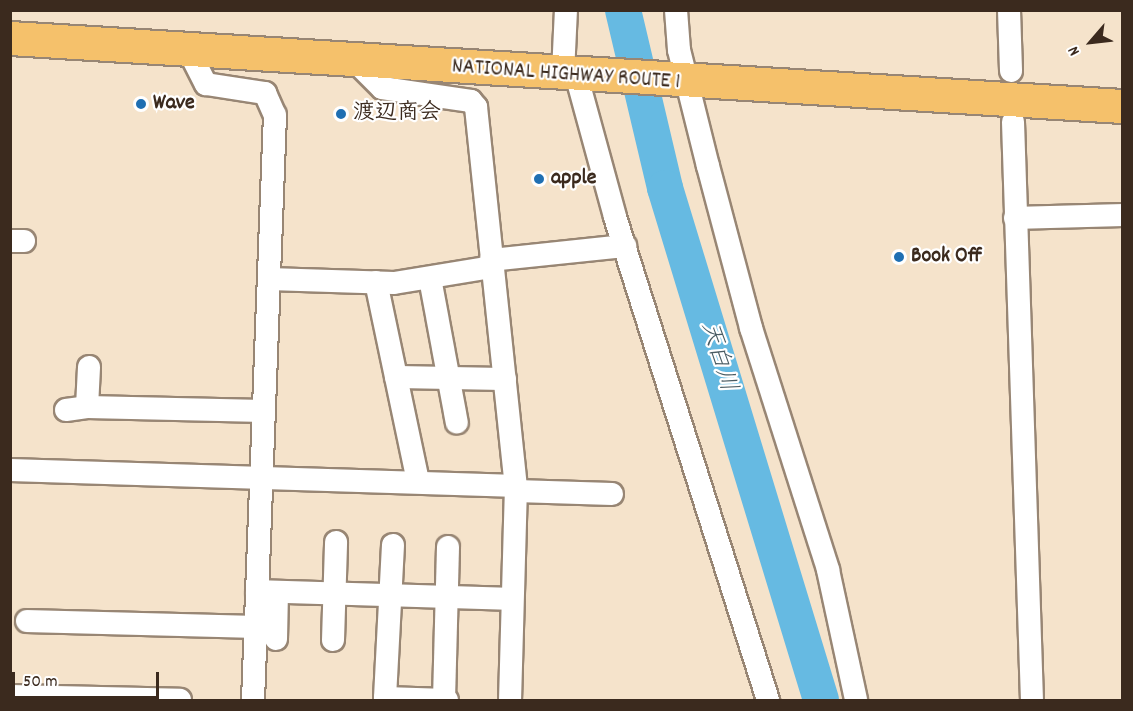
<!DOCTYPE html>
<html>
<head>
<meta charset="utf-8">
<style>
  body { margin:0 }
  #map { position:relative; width:1133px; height:711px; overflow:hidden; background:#f5e3cb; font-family:Dekko,"Klee One",sans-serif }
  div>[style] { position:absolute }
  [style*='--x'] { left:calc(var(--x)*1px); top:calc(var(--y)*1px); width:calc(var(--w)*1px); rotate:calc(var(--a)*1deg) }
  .river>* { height:36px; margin:-18px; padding:0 18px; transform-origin:18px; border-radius:18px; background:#66bae2 }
  .roads { filter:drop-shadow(2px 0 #988674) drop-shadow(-2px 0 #988674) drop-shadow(0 2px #988674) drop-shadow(0 -2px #988674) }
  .street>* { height:22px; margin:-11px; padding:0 11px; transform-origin:11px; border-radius:11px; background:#fff }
  .highway>* { height:33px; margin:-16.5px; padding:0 16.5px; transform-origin:16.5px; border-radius:16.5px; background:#f5c16b }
  .dots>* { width:16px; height:16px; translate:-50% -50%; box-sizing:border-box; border:3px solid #fff; border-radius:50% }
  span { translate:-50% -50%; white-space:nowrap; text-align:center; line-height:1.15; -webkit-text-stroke:4.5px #fff; paint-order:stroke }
  .street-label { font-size:22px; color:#3b2a1e }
  .poi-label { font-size:22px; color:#3b2a1e; font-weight:700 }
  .left { translate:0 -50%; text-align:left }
  .water-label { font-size:24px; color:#4a5c63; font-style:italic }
  .frame { position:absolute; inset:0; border:12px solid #3b2a1e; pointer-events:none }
  .north { position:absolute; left:1061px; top:12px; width:60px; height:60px; -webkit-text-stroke:4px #fff; paint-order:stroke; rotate:242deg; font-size:16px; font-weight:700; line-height:24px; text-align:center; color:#3b2a1e }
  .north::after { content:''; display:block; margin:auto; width:21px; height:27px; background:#3b2a1e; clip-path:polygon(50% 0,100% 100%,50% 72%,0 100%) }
  .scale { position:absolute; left:12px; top:672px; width:147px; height:27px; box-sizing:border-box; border:3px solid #3b2a1e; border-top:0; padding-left:8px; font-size:18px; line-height:21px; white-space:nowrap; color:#3b2a1e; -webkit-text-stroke:4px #fff; paint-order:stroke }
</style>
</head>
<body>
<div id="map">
  <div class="river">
    <div style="--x:623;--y:10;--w:183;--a:76.7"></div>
    <div style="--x:665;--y:188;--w:535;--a:73.05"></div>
  </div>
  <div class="roads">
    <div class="street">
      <div style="--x:676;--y:10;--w:40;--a:85.7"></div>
      <div style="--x:679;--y:50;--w:120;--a:76"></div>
      <div style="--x:708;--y:166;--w:168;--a:75.1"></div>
      <div style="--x:751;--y:328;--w:254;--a:72.3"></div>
      <div style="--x:828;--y:570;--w:133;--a:77.8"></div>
      <div style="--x:1009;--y:10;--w:61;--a:88.1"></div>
      <div style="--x:190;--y:53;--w:35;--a:63"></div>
      <div style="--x:206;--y:84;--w:60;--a:8.7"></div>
      <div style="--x:265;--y:93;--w:24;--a:66"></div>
      <div style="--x:275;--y:115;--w:585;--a:92.15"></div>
      <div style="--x:357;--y:63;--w:35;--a:45"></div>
      <div style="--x:382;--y:88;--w:90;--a:8.3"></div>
      <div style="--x:471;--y:101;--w:8;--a:50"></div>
      <div style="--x:476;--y:107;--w:381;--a:84"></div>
      <div style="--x:516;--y:486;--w:214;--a:91.6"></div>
      <div style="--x:563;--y:73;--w:63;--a:-87.3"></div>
      <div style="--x:576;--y:74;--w:148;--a:74.7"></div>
      <div style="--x:615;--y:217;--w:507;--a:72.42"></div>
      <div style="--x:1013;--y:122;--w:578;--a:88.12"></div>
      <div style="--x:1015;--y:218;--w:107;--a:-1.6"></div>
      <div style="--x:10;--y:241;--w:14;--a:0"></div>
      <div style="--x:491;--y:260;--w:135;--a:-6"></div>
      <div style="--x:430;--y:278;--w:147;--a:79.5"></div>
      <div style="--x:269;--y:279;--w:125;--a:1.8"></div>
      <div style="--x:394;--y:283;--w:99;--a:-9.3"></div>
      <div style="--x:376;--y:282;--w:204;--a:78.1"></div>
      <div style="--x:396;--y:377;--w:109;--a:1.1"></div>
      <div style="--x:87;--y:407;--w:177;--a:1.3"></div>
      <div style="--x:66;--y:410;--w:21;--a:-8"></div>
      <div style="--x:87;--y:407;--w:40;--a:-87.1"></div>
      <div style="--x:10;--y:470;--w:506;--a:1.81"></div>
      <div style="--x:516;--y:491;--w:96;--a:1.8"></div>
      <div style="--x:393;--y:545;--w:153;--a:93"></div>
      <div style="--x:385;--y:698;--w:62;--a:1.8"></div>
      <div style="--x:257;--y:591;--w:255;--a:1.8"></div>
      <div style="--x:27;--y:621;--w:229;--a:1.5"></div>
      <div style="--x:276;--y:639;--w:47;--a:-88.8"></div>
      <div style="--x:333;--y:640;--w:98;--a:-88.2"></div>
      <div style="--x:10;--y:696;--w:170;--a:1.3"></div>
      <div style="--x:444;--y:700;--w:153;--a:-88.5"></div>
    </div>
    <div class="highway">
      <div style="--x:10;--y:38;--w:1114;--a:3.5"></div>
    </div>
  </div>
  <div class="dots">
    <div style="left:141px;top:104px;background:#1f6fb2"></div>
    <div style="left:341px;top:114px;background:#1f6fb2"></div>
    <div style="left:539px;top:179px;background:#1f6fb2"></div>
    <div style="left:899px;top:257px;background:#1f6fb2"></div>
  </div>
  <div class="street-label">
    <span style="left:566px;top:75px;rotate:4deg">NATIONAL HIGHWAY ROUTE 1</span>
  </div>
  <div class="poi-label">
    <span class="left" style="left:153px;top:104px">Wave</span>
    <span class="left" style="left:353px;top:114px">渡辺商会</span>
    <span class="left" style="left:551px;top:179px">apple</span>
    <span class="left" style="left:911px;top:257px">Book Off</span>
  </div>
  <div class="water-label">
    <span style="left:717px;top:357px;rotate:73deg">天白川</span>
  </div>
  <div class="frame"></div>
  <div class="north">N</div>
  <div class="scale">50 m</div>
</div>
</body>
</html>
